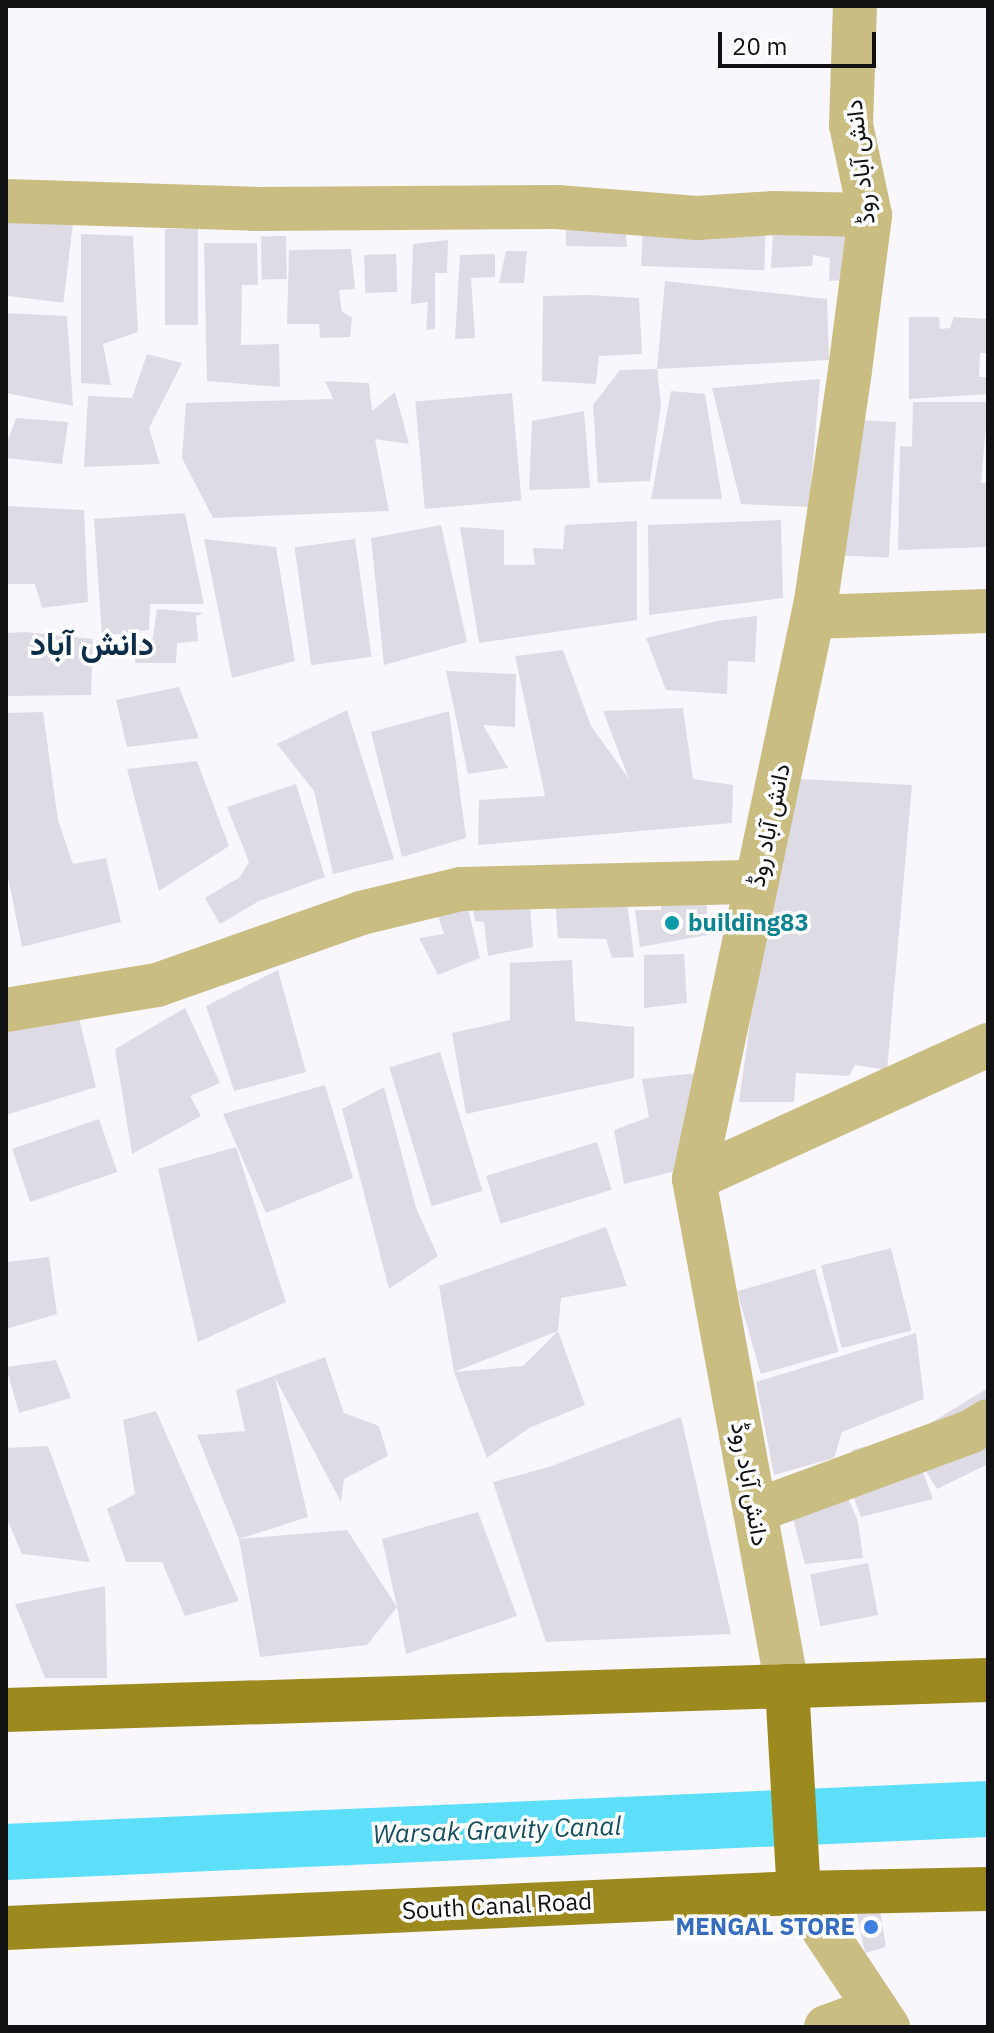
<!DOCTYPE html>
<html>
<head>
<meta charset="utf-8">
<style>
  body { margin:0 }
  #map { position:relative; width:994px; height:2033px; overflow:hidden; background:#f9f6fe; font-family:"IBM Plex Sans",Vazirmatn,sans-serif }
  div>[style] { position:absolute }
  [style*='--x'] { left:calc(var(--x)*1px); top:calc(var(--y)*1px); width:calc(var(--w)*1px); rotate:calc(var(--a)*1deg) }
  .canal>* { height:56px; margin:-28px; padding:0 28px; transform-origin:28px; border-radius:28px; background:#5ddff9 }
  .building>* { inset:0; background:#dfdbe5; transform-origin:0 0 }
  .minor>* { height:44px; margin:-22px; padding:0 22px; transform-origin:22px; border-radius:22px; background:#c9bd81 }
  .major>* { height:44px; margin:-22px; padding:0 22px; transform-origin:22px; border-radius:22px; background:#9d8a1f }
  .dots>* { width:22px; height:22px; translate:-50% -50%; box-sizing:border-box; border:4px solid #fff; border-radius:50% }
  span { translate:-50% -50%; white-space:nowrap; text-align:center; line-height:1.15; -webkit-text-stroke:7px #fff; paint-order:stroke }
  .street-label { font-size:24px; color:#111013 }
  .culture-label { font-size:24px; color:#0d838f; font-weight:700 }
  .left { translate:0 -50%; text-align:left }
  .shop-label { font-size:24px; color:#366cbe; font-weight:700 }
  .right { translate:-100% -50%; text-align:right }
  .water-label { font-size:26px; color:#154e58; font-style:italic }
  .district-label { font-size:32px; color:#0c2d47; font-weight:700 }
  .frame { position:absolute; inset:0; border:8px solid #111013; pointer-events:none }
  .scale { position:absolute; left:718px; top:32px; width:158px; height:36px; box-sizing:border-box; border:4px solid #111013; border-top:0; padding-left:10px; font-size:24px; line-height:28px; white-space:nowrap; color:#111013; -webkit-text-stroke:6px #fff; paint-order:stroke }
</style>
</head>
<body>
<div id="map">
  <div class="canal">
    <div style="--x:6;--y:1852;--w:983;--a:-2.51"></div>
  </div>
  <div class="building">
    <div style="left:6px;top:203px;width:69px;height:92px;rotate:7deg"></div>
    <div style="clip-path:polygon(774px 213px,854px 215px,849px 280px,829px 281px,830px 258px,813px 255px,812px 266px,771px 268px)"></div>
    <div style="left:643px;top:216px;width:123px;height:50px;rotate:2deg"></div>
    <div style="clip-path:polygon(566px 217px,625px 221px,627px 247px,566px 246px)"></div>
    <div style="left:198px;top:229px;width:96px;height:33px;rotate:90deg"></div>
    <div style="clip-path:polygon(81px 234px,133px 236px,138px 332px,103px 344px,111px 385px,81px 383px)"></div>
    <div style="left:286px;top:236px;width:43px;height:25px;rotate:89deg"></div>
    <div style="clip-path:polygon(448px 240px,447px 273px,435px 273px,435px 329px,426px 330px,428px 302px,411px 304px,413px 244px)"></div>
    <div style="clip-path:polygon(204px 243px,257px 243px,258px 285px,242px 285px,241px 345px,279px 344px,280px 387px,207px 381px)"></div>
    <div style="clip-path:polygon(351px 249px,355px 289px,339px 290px,342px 312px,352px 317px,350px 337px,320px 338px,319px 324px,287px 324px,289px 250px)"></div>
    <div style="clip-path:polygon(506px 251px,527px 251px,524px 283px,499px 283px)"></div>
    <div style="left:396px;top:254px;width:38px;height:32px;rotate:88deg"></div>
    <div style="clip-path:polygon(495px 254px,495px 277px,471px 278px,475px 338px,455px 339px,460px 255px)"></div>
    <div style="clip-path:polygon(665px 281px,827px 299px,829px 360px,657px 369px)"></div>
    <div style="clip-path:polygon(590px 295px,639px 298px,642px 354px,599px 356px,596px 384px,542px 381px,543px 296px)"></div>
    <div style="clip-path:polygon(6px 313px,67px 316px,73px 406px,6px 393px)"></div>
    <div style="clip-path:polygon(909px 317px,939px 317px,940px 329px,950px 328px,954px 317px,988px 319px,988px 353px,980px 353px,979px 377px,988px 377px,988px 394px,909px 399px)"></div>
    <div style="clip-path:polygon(147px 354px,182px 363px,149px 428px,160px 464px,84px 467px,88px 396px,132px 398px)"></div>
    <div style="clip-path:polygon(657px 369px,661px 405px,650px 481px,598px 483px,593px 405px,620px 370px)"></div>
    <div style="clip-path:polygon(820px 379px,809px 507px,741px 504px,712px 388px)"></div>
    <div style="clip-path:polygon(325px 381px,369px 383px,372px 411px,395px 392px,409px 444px,375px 439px,389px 511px,213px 518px,182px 458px,186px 403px,333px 399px)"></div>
    <div style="clip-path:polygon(671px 391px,705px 394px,722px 499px,651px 499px)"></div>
    <div style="left:512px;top:393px;width:108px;height:97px;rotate:85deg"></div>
    <div style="clip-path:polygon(913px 402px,988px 402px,981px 483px,988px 483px,988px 547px,898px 550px,900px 446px,912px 447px)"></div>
    <div style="clip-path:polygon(584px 411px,590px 488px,529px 490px,532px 421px)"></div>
    <div style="clip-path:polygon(16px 418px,68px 422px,62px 464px,6px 458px,6px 446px)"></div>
    <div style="left:896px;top:422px;width:136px;height:44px;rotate:93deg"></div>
    <div style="clip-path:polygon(6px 506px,84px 510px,88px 602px,42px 608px,35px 584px,6px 584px)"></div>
    <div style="clip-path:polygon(185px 513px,204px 604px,150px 604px,149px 630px,102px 636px,94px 519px)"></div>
    <div style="clip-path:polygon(781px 520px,783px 598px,649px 615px,648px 525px)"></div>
    <div style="clip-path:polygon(637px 521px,637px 620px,479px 643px,460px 527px,504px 530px,504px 565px,535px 565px,533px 548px,563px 549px,565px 525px)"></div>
    <div style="clip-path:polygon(441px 525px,467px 642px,384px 665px,371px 538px)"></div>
    <div style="clip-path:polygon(204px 539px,276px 547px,295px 661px,232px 678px)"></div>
    <div style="left:355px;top:539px;width:119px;height:61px;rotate:82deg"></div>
    <div style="clip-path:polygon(157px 609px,204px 613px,196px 616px,198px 641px,177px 643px,176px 663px,135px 663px,136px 642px,153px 638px)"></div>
    <div style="clip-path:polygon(757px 616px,755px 662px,728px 661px,727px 694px,666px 690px,646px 638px,717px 621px)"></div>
    <div style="clip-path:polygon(25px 632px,93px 639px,91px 695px,6px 696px,6px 633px)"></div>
    <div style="clip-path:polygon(563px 650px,591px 726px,629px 779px,603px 711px,683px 708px,693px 779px,733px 785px,732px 823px,478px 845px,479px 800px,545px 796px,515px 656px)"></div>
    <div style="clip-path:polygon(446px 671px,516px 674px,515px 727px,483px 725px,508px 768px,468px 774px)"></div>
    <div style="clip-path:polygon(179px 687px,199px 738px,127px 747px,116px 700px)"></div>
    <div style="clip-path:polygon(347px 710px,394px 859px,333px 874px,314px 791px,277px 744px)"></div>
    <div style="clip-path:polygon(449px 711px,466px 838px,402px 857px,371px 732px)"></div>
    <div style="clip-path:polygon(43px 712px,58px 820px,73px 864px,106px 858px,121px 922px,22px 947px,6px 867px,6px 713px)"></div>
    <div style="clip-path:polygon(197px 761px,229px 846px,159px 891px,127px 769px)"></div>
    <div style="clip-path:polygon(800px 779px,912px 785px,887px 1070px,855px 1065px,849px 1076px,796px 1073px,794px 1102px,739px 1102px,766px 907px)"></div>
    <div style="clip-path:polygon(296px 784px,325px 877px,259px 901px,220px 924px,205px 898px,240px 877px,249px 862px,227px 807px)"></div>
    <div style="clip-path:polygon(661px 884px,706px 889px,708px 935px,640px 947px,635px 910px,661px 910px)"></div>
    <div style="clip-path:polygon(529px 892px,533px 947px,488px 956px,484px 922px,475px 921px,471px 896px)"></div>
    <div style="clip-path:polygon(626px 893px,634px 957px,612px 958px,606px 939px,558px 938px,555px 898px)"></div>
    <div style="clip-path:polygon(466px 901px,480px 958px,438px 975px,419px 938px,444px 934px,433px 902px)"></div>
    <div style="clip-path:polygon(684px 954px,687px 1003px,644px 1008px,644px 955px)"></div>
    <div style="clip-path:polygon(572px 960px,575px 1021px,634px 1027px,634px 1078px,466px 1114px,452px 1033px,510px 1020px,510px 963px)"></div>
    <div style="clip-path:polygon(278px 970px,306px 1072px,234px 1091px,206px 1006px)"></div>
    <div style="clip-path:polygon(185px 1008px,220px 1083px,190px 1096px,201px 1116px,132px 1154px,115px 1049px)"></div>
    <div style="clip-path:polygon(77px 1010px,96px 1087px,6px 1115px,6px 1027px)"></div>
    <div style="left:440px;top:1052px;width:145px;height:53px;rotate:73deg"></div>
    <div style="clip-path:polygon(706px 1072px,692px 1167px,624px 1184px,614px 1130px,649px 1117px,642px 1079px)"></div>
    <div style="clip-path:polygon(325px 1085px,353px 1178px,266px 1213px,223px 1114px)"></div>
    <div style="clip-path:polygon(384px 1087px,416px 1208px,438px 1256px,389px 1289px,342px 1109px)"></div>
    <div style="left:99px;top:1119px;width:56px;height:92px;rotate:71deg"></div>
    <div style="left:597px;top:1142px;width:50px;height:116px;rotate:73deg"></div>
    <div style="clip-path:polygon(236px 1147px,286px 1302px,198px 1342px,158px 1169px)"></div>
    <div style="clip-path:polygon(606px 1227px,627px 1286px,561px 1298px,558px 1331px,454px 1372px,439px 1286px)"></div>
    <div style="left:891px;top:1248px;width:85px;height:72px;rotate:76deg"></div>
    <div style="clip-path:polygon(49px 1257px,57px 1314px,6px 1329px,6px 1262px)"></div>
    <div style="left:815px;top:1269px;width:86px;height:81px;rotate:74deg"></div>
    <div style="clip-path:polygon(558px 1331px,585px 1405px,529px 1428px,487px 1458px,454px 1372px,523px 1366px)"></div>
    <div style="clip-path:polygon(916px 1333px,924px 1399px,842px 1432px,834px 1458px,774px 1475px,756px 1382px)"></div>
    <div style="clip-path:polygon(325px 1357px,344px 1413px,379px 1426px,388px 1456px,344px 1479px,341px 1502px,275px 1378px,308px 1517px,239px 1539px,197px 1435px,245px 1431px,236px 1390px)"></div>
    <div style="clip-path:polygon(56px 1360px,71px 1398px,19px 1413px,6px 1367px)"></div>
    <div style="clip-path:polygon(988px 1388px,988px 1464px,937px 1489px,927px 1473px,914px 1433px)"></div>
    <div style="clip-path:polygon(156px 1411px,239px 1601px,185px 1616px,162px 1562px,126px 1562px,107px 1509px,135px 1494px,123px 1420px)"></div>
    <div style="clip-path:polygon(681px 1417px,731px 1634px,546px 1642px,493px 1482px,549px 1467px)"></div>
    <div style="clip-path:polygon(909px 1435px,933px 1499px,861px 1517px,852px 1493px,861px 1487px,852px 1450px)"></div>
    <div style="clip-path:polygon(48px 1446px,90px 1562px,22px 1554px,6px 1517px,6px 1448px)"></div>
    <div style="clip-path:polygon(783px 1481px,845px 1491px,858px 1521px,863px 1558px,805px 1564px)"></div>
    <div style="clip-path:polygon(478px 1512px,517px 1616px,406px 1654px,397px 1607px,367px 1645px,260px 1657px,239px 1539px,347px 1530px,397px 1607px,382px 1539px)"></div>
    <div style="left:868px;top:1563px;width:53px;height:59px;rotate:79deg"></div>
    <div style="clip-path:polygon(105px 1586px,107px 1678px,45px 1678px,15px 1604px)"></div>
    <div style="clip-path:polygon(879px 1904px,886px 1947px,865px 1953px,855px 1906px)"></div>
  </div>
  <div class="minor">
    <div style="--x:6;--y:201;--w:248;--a:1.8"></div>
    <div style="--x:254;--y:209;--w:303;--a:-0.4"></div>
    <div style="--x:557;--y:207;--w:140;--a:4.5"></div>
    <div style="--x:697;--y:218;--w:77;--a:-3.7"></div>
    <div style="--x:774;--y:213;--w:96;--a:1.2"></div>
    <div style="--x:813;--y:617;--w:175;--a:-2"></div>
    <div style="--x:6;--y:1010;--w:153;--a:-9.4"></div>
    <div style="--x:157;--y:985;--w:216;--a:-19.4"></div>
    <div style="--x:361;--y:913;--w:103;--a:-13.5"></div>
    <div style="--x:461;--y:889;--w:296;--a:-1.4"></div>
    <div style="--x:694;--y:1179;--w:323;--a:-24.5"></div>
    <div style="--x:755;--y:1511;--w:229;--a:-20.2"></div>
    <div style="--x:970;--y:1432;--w:21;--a:-31"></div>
    <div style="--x:787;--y:1686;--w:515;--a:-100.39"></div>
    <div style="--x:694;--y:1179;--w:591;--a:-78.08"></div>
    <div style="--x:816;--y:601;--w:233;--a:-81.6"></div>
    <div style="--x:850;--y:370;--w:156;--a:-82.6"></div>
    <div style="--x:870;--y:215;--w:92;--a:-101.9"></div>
    <div style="--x:851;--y:125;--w:119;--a:-88.1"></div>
    <div style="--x:799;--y:1893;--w:161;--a:56.4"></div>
    <div style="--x:826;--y:2027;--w:53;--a:-19.8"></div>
  </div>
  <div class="major">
    <div style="--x:787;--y:1686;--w:207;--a:86.7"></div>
    <div style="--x:6;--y:1710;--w:982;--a:-1.75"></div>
    <div style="--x:6;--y:1928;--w:794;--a:-2.53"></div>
    <div style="--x:799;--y:1893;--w:189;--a:-1.2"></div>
  </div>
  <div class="dots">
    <div style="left:672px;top:923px;background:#0f9aa8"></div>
    <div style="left:871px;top:1927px;background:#3f7fe0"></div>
  </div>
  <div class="street-label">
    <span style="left:860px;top:162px;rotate:-96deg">دانش آباد روڈ</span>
    <span style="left:769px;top:825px;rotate:-78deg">دانش آباد روڈ</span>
    <span style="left:750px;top:1484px;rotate:80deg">دانش آباد روڈ</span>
    <span style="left:497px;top:1906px;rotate:-3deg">South Canal Road</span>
  </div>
  <div class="culture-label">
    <span class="left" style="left:688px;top:923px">building83</span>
  </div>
  <div class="shop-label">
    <span class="right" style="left:855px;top:1927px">MENGAL STORE</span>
  </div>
  <div class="water-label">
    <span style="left:497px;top:1830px;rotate:-2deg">Warsak Gravity Canal</span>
  </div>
  <div class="district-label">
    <span style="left:92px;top:643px">دانش آباد</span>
  </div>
  <div class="frame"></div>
  <div class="scale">20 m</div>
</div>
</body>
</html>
